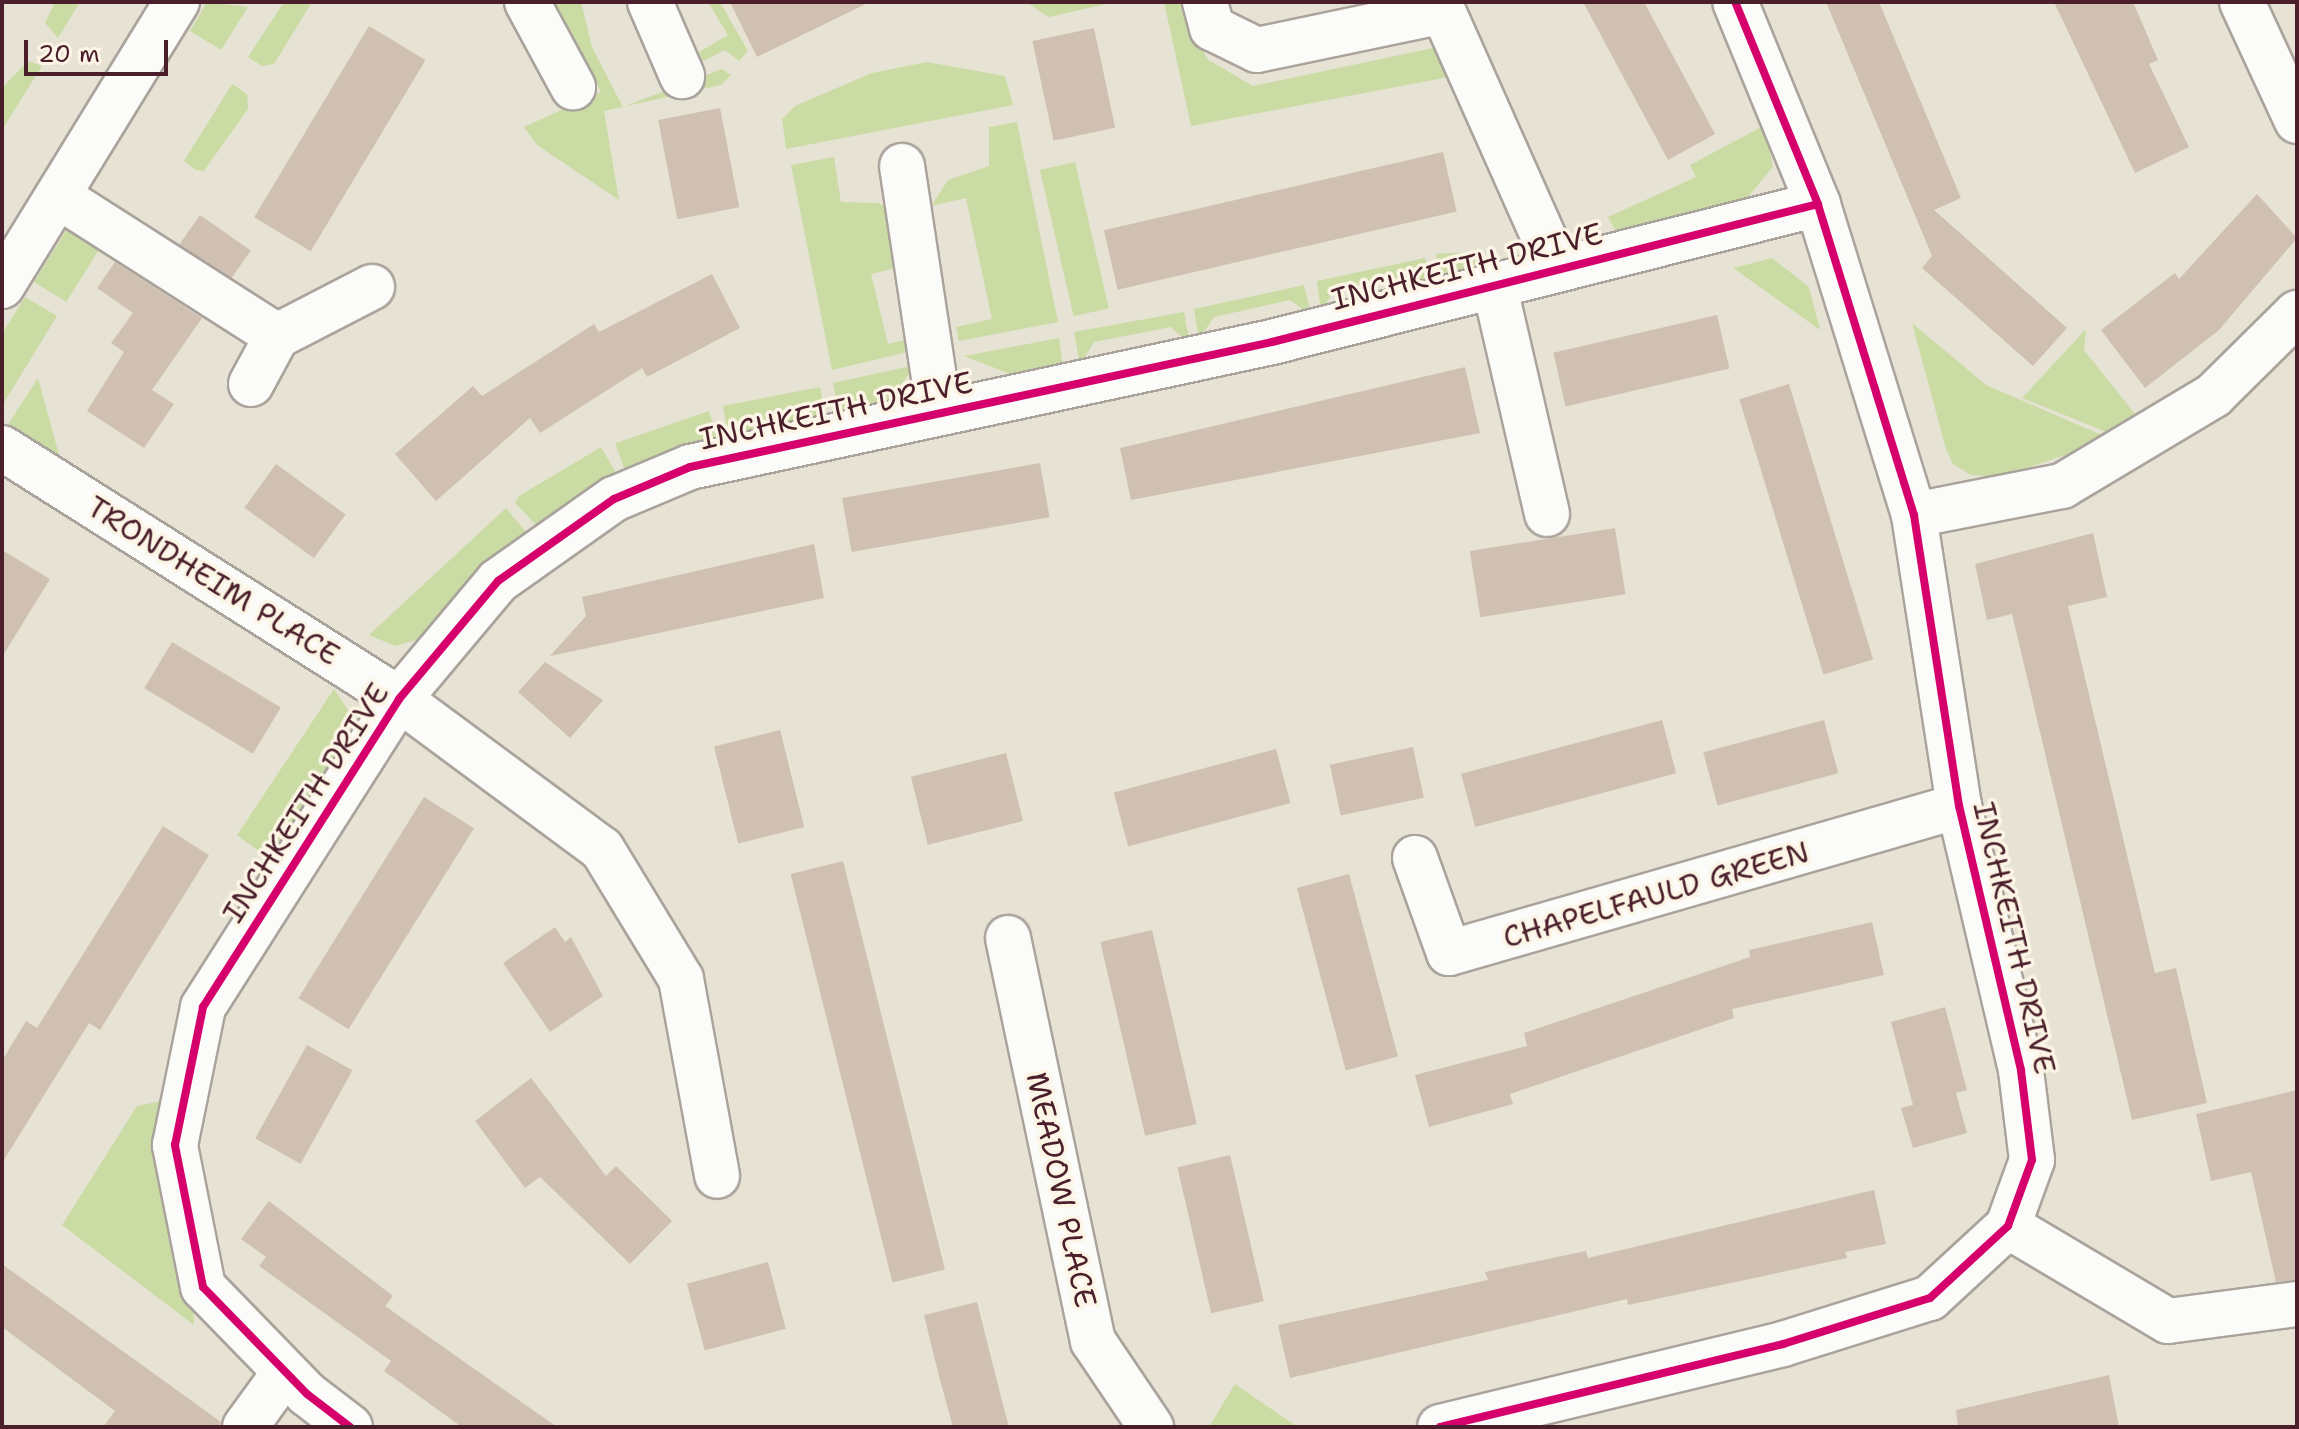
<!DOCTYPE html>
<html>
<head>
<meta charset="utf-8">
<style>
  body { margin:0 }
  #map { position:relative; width:2299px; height:1429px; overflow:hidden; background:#e7e3d4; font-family:"Shantell Sans",sans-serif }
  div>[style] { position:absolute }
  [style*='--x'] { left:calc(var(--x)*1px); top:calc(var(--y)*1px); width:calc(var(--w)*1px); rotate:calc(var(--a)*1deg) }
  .green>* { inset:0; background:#cadba4; transform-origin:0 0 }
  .building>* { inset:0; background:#d0c0b1; transform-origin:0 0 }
  .roads { filter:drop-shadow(2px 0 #aaa39c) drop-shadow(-2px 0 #aaa39c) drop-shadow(0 2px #aaa39c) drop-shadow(0 -2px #aaa39c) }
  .minor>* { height:44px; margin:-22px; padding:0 22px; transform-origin:22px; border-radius:22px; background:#fbfbf9 }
  .cycleway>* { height:8px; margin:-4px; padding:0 4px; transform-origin:4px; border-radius:4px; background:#d6006c }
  span { translate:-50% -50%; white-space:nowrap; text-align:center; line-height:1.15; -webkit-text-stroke:7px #fcf5e5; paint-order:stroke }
  .street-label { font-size:30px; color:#4a1f2b }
  .frame { position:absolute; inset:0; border:4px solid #4a1f2b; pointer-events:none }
  .scale { position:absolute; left:24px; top:40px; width:144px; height:36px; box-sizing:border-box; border:4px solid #4a1f2b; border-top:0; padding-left:10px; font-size:24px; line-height:28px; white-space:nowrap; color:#4a1f2b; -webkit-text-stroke:6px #fcf5e5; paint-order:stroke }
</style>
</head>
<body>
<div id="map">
  <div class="green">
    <div style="clip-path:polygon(55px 2px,80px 2px,58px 38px,45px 23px)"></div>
    <div style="clip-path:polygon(207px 2px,248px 7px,221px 50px,190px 31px)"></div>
    <div style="clip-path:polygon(284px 2px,312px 2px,274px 64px,262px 66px,248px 57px)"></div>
    <div style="clip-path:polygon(554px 2px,581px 2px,592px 47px,623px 107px,722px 69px,731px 75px,721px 85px,604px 111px,619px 200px,537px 145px,524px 127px,601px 92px)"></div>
    <div style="clip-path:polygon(708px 2px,720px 2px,748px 51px,739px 61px,725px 50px,703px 61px,699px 52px,728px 35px)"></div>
    <div style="clip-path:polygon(1026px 2px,1115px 2px,1049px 17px)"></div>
    <div style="clip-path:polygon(1164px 2px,1182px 2px,1207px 59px,1253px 86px,1433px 48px,1459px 75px,1191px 126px)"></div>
    <div style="clip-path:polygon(28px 61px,42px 66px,2px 130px,2px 88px)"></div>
    <div style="clip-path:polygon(927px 62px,1005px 76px,1013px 105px,786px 149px,782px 119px,795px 106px,872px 73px)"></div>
    <div style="clip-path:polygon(232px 84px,247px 94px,248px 109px,204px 171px,196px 170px,184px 161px)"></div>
    <div style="clip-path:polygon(1017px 122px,1058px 322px,959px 341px,956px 327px,992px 319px,966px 198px,931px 206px,948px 180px,989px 166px,989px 127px)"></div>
    <div style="clip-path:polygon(1765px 125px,1773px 167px,1747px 198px,1623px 233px,1614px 228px,1608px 217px,1696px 177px,1690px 165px)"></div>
    <div style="clip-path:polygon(834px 157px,841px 202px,879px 203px,894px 214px,905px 266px,871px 274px,888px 344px,921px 336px,916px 350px,832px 370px,791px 165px)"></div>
    <div style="left:1075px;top:162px;width:150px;height:36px;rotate:77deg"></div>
    <div style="left:69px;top:226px;width:38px;height:66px;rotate:32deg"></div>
    <div style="clip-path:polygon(1470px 252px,1497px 259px,1524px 268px,1442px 286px,1436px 254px)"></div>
    <div style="clip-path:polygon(1425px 258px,1434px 289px,1413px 276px,1334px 291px,1321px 312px,1317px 281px)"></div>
    <div style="clip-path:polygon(1772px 258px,1809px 287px,1820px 330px,1733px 268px)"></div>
    <div style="clip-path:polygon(1304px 285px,1311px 315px,1290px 300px,1214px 317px,1199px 339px,1194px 309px)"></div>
    <div style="clip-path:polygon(25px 297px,57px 316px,2px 406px,2px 334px)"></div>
    <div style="clip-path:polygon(1184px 312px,1190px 344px,1171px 327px,1094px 342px,1080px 365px,1074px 332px)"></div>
    <div style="clip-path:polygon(1912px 323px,1986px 385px,2111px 439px,2002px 477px,1971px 475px,1953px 464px,1946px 449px)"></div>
    <div style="clip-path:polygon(2086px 329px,2084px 350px,2135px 414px,2109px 433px,2022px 398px)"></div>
    <div style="clip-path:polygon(1059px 338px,1063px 367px,1018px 377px,964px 356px)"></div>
    <div style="clip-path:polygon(915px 365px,889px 402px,839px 415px,833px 383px)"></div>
    <div style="clip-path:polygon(38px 378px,61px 462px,7px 426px)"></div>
    <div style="left:820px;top:387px;width:31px;height:99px;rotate:79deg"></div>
    <div style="left:709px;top:411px;width:34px;height:99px;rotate:71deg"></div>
    <div style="clip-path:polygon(601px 447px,620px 480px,539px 528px,515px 503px,519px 496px)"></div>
    <div style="clip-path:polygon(506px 508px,530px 537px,426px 637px,395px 646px,369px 635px)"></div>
    <div style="clip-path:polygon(334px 689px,348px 710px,346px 741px,272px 861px,237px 835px)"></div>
    <div style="clip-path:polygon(162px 1101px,193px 1306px,194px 1325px,62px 1225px,137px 1106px)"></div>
    <div style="clip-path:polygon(1235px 1384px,1264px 1404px,1298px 1427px,1209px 1427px)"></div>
  </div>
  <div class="building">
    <div style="clip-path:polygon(730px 2px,870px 2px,757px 57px)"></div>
    <div style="clip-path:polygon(1583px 2px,1644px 2px,1715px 134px,1668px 160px)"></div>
    <div style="clip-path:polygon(1826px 2px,1879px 2px,1961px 198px,1934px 210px,2067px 328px,2033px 366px,1922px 268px,1932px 256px)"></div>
    <div style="clip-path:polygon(2054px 2px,2133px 2px,2158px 60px,2149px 64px,2189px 147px,2135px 173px)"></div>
    <div style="left:369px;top:26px;width:66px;height:223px;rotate:31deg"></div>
    <div style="left:1094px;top:28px;width:102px;height:63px;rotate:78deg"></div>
    <div style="left:720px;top:108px;width:101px;height:63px;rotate:79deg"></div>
    <div style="left:1443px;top:152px;width:61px;height:348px;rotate:77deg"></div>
    <div style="clip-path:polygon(2257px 194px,2297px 238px,2219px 330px,2145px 388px,2101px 330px,2175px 273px,2179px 279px)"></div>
    <div style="left:200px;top:215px;width:62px;height:36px;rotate:35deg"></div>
    <div style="clip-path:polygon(115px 262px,202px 318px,152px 390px,174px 404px,144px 448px,87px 411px,124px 352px,111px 343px,133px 313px,97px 288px)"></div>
    <div style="clip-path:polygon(712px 274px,740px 328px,647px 377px,642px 368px,540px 433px,530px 418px,436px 501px,395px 454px,473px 386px,482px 396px,594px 324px,599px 332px)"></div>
    <div style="left:1717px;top:315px;width:55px;height:168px;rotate:77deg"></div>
    <div style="clip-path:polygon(1465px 367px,1480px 433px,1131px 500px,1120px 448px)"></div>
    <div style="left:1789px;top:384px;width:288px;height:52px;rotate:73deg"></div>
    <div style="left:1040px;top:463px;width:55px;height:201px;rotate:80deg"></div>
    <div style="left:276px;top:464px;width:86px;height:54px;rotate:36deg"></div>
    <div style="left:1615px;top:528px;width:67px;height:147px;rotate:81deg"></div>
    <div style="clip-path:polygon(2093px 533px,2107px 597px,2068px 606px,2155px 973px,2176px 968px,2207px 1103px,2132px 1120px,2012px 614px,1987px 620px,1975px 564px)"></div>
    <div style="clip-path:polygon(814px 544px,824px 598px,550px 656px,586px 616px,582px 597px)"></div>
    <div style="clip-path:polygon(2px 550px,50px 579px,2px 657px)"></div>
    <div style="left:172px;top:642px;width:127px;height:54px;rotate:31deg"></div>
    <div style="clip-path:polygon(545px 662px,603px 700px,570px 738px,518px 692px)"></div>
    <div style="left:1662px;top:720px;width:55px;height:208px;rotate:75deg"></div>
    <div style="left:1824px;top:720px;width:55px;height:125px;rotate:75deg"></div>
    <div style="left:780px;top:730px;width:100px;height:68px;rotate:76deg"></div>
    <div style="left:1413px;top:747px;width:52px;height:85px;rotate:78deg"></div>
    <div style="left:1276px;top:749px;width:56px;height:168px;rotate:75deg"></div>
    <div style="left:1006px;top:753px;width:70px;height:98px;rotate:76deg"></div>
    <div style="left:424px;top:797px;width:59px;height:237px;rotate:32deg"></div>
    <div style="clip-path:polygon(163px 826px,209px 855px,100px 1030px,89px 1023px,2px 1163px,2px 1061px,26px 1021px,37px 1028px)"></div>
    <div style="left:843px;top:861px;width:421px;height:54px;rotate:76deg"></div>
    <div style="left:1349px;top:874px;width:189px;height:54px;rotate:75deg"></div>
    <div style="clip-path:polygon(1872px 922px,1884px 975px,1732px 1009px,1734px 1018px,1510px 1094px,1513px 1104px,1429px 1127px,1415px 1075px,1527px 1046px,1524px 1033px,1750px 957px,1749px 950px)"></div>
    <div style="clip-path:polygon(555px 927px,565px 942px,571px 937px,603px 996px,550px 1032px,503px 963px)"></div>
    <div style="left:1152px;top:930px;width:199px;height:53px;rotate:77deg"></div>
    <div style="clip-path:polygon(1945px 1007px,1967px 1090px,1956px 1093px,1967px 1133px,1913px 1148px,1901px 1108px,1913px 1105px,1891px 1022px)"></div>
    <div style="left:307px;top:1045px;width:52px;height:107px;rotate:29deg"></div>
    <div style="clip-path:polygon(531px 1078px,606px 1176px,616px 1166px,672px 1221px,630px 1264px,540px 1177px,525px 1188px,475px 1121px)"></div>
    <div style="clip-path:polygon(2297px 1090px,2297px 1280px,2276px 1282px,2251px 1172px,2211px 1181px,2196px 1114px)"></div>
    <div style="left:1230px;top:1155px;width:150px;height:54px;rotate:77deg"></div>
    <div style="clip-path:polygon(1874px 1190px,1886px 1244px,1845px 1252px,1847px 1258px,1628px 1305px,1627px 1299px,1290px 1378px,1278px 1325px,1488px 1280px,1485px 1272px,1586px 1251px,1588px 1258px)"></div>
    <div style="clip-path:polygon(269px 1201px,393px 1296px,385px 1306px,557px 1427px,462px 1427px,384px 1371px,391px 1361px,259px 1266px,266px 1257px,241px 1239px)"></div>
    <div style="left:768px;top:1262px;width:69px;height:84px;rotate:75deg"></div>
    <div style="clip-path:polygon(2px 1264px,221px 1422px,220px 1427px,103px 1427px,115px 1411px,2px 1327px)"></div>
    <div style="clip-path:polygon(977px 1302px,1002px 1401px,1009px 1427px,953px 1427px,940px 1380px,924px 1315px)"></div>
    <div style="clip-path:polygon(2109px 1375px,2119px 1427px,1958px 1427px,1956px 1410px)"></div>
  </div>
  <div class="roads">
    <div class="minor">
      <div style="--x:527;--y:2;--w:97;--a:61.6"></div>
      <div style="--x:650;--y:2;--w:81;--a:66.6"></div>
      <div style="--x:1205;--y:2;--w:27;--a:75"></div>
      <div style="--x:1212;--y:28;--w:50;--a:26.1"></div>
      <div style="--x:1257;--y:50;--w:190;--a:-11.8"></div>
      <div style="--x:1443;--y:11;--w:280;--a:66"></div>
      <div style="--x:2242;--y:2;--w:131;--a:65.2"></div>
      <div style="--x:902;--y:166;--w:249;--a:81.4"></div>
      <div style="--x:58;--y:196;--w:260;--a:32.6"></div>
      <div style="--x:1494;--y:284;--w:236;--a:77"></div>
      <div style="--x:2;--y:286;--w:334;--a:-58.4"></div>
      <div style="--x:251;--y:384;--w:55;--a:-61.6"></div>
      <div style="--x:277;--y:336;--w:107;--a:-27.3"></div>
      <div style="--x:2;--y:448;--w:470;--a:32.3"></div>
      <div style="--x:399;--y:699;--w:252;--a:36.5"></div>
      <div style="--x:602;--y:849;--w:152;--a:58.7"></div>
      <div style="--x:681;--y:979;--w:200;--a:79.6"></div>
      <div style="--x:1914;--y:515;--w:151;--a:-11.1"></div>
      <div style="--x:2062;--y:486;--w:177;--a:-30.9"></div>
      <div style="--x:2214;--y:395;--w:117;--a:-44.7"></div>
      <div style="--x:1415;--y:858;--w:101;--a:70.3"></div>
      <div style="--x:1449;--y:953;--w:531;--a:-16.08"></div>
      <div style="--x:1008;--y:938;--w:412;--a:78.1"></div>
      <div style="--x:1093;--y:1341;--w:104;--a:56"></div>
      <div style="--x:2008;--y:1226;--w:186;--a:30.7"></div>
      <div style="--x:2168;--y:1321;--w:130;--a:-7.5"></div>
      <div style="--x:245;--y:1427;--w:68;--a:-54"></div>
      <div style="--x:350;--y:1427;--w:54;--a:-142.5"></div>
      <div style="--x:307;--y:1394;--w:149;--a:-134.2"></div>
      <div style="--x:203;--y:1287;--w:145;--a:-101.2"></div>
      <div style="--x:175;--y:1145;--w:141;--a:-78.5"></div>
      <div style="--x:203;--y:1007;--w:365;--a:-57.5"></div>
      <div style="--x:399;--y:699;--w:154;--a:-50"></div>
      <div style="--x:498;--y:581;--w:142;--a:-35.3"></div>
      <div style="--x:614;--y:499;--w:82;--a:-22.8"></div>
      <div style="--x:690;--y:467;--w:595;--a:-12.12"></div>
      <div style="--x:1272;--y:342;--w:563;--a:-14.18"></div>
      <div style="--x:1440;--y:1427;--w:353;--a:-13.6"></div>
      <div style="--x:1783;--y:1344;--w:154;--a:-17.4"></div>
      <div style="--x:1930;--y:1298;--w:106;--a:-42.7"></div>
      <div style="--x:2008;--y:1226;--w:70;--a:-70"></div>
      <div style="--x:2032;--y:1160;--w:91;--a:-97"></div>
      <div style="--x:2021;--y:1070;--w:271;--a:-103.2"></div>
      <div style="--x:1959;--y:806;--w:294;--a:-98.8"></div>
      <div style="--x:1914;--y:515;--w:325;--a:-107.2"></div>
      <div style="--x:1818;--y:204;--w:218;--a:-112.3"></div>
    </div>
  </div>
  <div class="cycleway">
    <div style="--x:350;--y:1427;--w:54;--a:-142.5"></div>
    <div style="--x:307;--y:1394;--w:149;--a:-134.2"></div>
    <div style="--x:203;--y:1287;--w:145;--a:-101.2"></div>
    <div style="--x:175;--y:1145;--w:141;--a:-78.5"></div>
    <div style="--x:203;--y:1007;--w:365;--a:-57.5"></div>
    <div style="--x:399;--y:699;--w:154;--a:-50"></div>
    <div style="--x:498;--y:581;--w:142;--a:-35.3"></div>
    <div style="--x:614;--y:499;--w:82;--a:-22.8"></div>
    <div style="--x:690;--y:467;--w:595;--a:-12.12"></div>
    <div style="--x:1272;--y:342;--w:563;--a:-14.18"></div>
    <div style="--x:1440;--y:1427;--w:353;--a:-13.6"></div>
    <div style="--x:1783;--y:1344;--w:154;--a:-17.4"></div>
    <div style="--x:1930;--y:1298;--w:106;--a:-42.7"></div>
    <div style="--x:2008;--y:1226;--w:70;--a:-70"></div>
    <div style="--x:2032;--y:1160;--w:91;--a:-97"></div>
    <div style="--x:2021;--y:1070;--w:271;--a:-103.2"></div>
    <div style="--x:1959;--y:806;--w:294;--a:-98.8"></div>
    <div style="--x:1914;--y:515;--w:325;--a:-107.2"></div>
    <div style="--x:1818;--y:204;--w:218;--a:-112.3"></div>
  </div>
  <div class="street-label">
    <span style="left:1467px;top:267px;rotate:-14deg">INCHKEITH DRIVE</span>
    <span style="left:836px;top:411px;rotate:-12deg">INCHKEITH DRIVE</span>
    <span style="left:213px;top:581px;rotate:32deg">TRONDHEIM PLACE</span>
    <span style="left:306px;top:803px;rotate:-57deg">INCHKEITH DRIVE</span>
    <span style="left:1656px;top:895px;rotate:-16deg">CHAPELFAULD GREEN</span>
    <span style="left:2014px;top:938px;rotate:77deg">INCHKEITH DRIVE</span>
    <span style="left:1061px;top:1190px;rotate:78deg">MEADOW PLACE</span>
  </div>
  <div class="frame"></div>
  <div class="scale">20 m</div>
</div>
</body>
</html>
